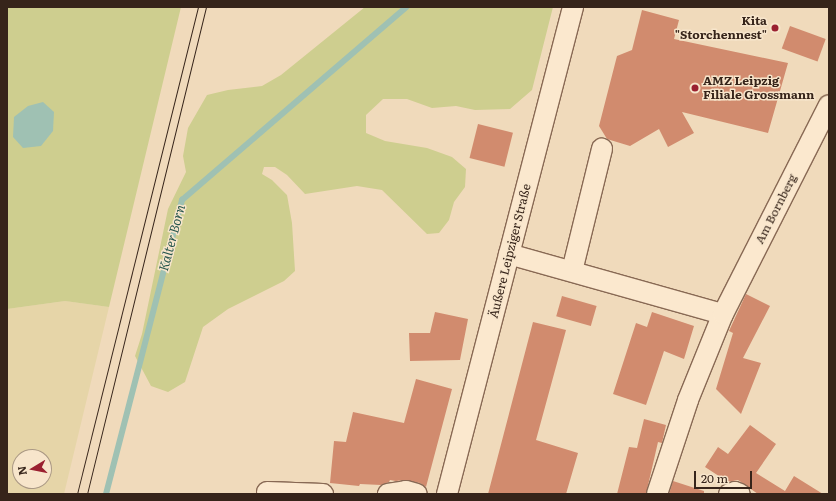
<!DOCTYPE html>
<html>
<head>
<meta charset="utf-8">
<style>
  body { margin:0 }
  #map { position:relative; width:836px; height:501px; overflow:hidden; background:#f0dabb; font-family:Literata,serif }
  div>[style] { position:absolute }
  [style*='--x'] { left:calc(var(--x)*1px); top:calc(var(--y)*1px); width:calc(var(--w)*1px); rotate:calc(var(--a)*1deg) }
  .farmland>* { inset:0; background:#e6d5a8 }
  .green>* { inset:0; background:#cece8f }
  .water>* { inset:0; background:#9fc1b3 }
  .stream>* { height:6px; margin:-3px; padding:0 3px; transform-origin:3px; border-radius:3px; background:#9fc1b3 }
  .building>* { inset:0; background:#d18b6e; transform-origin:0 0 }
  .roads { filter:drop-shadow(1px 0 #886954) drop-shadow(-1px 0 #886954) drop-shadow(0 1px #886954) drop-shadow(0 -1px #886954) }
  .minor>* { height:20px; margin:-10px; padding:0 10px; transform-origin:10px; border-radius:10px; background:#fbe8ce }
  .tram>* { height:1px; margin:-0.5px; padding:0 0.5px; transform-origin:0.5px; border-radius:0.5px; background:#36241a }
  .dots>* { width:11px; height:11px; translate:-50% -50%; box-sizing:border-box; border:2px solid #f7e5cb; border-radius:50% }
  span { translate:-50% -50%; white-space:nowrap; text-align:center; line-height:1.15; -webkit-text-stroke:3px #f7e5cb; paint-order:stroke }
  .poi-label { font-size:12px; color:#36241a; font-weight:700 }
  .right { translate:-100% -50%; text-align:right }
  .left { translate:0 -50%; text-align:left }
  .street-label { font-size:12px; color:#36241a }
  .water-label { font-size:13px; color:#28574e; font-style:italic }
  .frame { position:absolute; inset:0; border:8px solid #36241a; pointer-events:none }
  .north { position:absolute; left:12px; top:449px; width:40px; height:40px; box-sizing:border-box; background:#f7e5cb; border:1px solid #aa9884; border-radius:50%; rotate:260deg; font-size:11px; font-weight:700; line-height:16px; text-align:center; color:#36241a }
  .north::after { content:''; display:block; margin:auto; width:14px; height:18px; background:#9a2030; clip-path:polygon(50% 0,100% 100%,50% 72%,0 100%) }
  .scale { position:absolute; left:694px; top:471px; width:58px; height:18px; box-sizing:border-box; border:2px solid #36241a; border-top:0; padding-left:5px; font-size:12px; line-height:14px; white-space:nowrap; color:#36241a; -webkit-text-stroke:3px #f7e5cb; paint-order:stroke }
</style>
</head>
<body>
<div id="map">
  <div class="farmland">
    <div style="clip-path:polygon(evenodd,65px 301px,109px 307px,64px 494px,7px 494px,7px 309px,65px 301px,20px 457px,44px 457px,44px 481px,20px 481px,20px 457px)"></div>
  </div>
  <div class="green">
    <div style="clip-path:polygon(7px 7px,181px 7px,109px 307px,65px 301px,7px 309px)"></div>
    <div style="clip-path:polygon(365px 7px,553px 7px,532px 90px,510px 109px,475px 110px,456px 106px,432px 108px,407px 99px,383px 99px,366px 115px,366px 133px,385px 141px,427px 148px,452px 157px,466px 169px,465px 187px,454px 202px,449px 220px,439px 233px,427px 234px,382px 190px,357px 186px,305px 194px,287px 175px,275px 167px,264px 167px,262px 174px,272px 180px,287px 195px,292px 223px,295px 271px,284px 281px,228px 309px,203px 327px,185px 382px,168px 392px,151px 386px,135px 356px,142px 334px,168px 209px,186px 172px,183px 156px,188px 128px,207px 95px,228px 90px,262px 86px,281px 75px)"></div>
  </div>
  <div class="water">
    <div style="clip-path:polygon(43px 102px,54px 112px,53px 131px,41px 146px,23px 148px,13px 137px,14px 117px,28px 106px)"></div>
  </div>
  <div class="stream">
    <div style="--x:106;--y:494;--w:304;--a:-75.5"></div>
    <div style="--x:182;--y:200;--w:296;--a:-40.7"></div>
  </div>
  <div class="building">
    <div style="clip-path:polygon(642px 10px,679px 20px,674px 39px,788px 63px,768px 133px,682px 112px,694px 133px,668px 147px,659px 129px,630px 146px,607px 139px,599px 126px,617px 56px,632px 50px)"></div>
    <div style="left:790px;top:26px;width:38px;height:24px;rotate:20deg"></div>
    <div style="left:478px;top:124px;width:36px;height:35px;rotate:14deg"></div>
    <div style="clip-path:polygon(746px 294px,770px 306px,743px 358px,761px 363px,741px 414px,716px 389px,733px 333px,729px 331px)"></div>
    <div style="left:562px;top:296px;width:36px;height:21px;rotate:16deg"></div>
    <div style="clip-path:polygon(435px 312px,468px 319px,460px 360px,410px 361px,409px 333px,430px 333px)"></div>
    <div style="clip-path:polygon(652px 312px,694px 326px,684px 359px,664px 351px,646px 405px,613px 394px,636px 323px,647px 327px)"></div>
    <div style="clip-path:polygon(533px 322px,566px 330px,536px 440px,578px 453px,566px 494px,488px 494px)"></div>
    <div style="clip-path:polygon(416px 379px,452px 389px,426px 487px,420px 483px,404px 480px,396px 481px,390px 480px,389px 482px,381px 485px,360px 484px,359px 486px,330px 483px,334px 441px,346px 442px,353px 412px,404px 423px)"></div>
    <div style="clip-path:polygon(644px 419px,666px 425px,662px 443px,658px 442px,646px 494px,617px 494px,629px 447px,637px 448px)"></div>
    <div style="clip-path:polygon(750px 425px,776px 444px,756px 473px,785px 491px,794px 476px,823px 494px,758px 494px,738px 480px,728px 482px,705px 467px,718px 447px,728px 454px)"></div>
    <div style="clip-path:polygon(673px 481px,704px 491px,704px 494px,669px 494px)"></div>
  </div>
  <div class="roads">
    <div class="minor">
      <div style="--x:509;--y:254;--w:222;--a:15.7"></div>
      <div style="--x:572;--y:271;--w:126;--a:-76.2"></div>
      <div style="--x:267;--y:492;--w:56;--a:2"></div>
      <div style="--x:388;--y:494;--w:18;--a:-9"></div>
      <div style="--x:406;--y:491;--w:11;--a:15"></div>
      <div style="--x:447;--y:494;--w:503;--a:-75.49"></div>
      <div style="--x:657;--y:494;--w:99;--a:-71.7"></div>
      <div style="--x:688;--y:400;--w:93;--a:-67.9"></div>
      <div style="--x:723;--y:314;--w:234;--a:-63.1"></div>
      <div style="--x:729;--y:494;--w:6;--a:-18"></div>
      <div style="--x:735;--y:492;--w:5;--a:22"></div>
    </div>
  </div>
  <div class="tram">
    <div style="--x:77;--y:494;--w:502;--a:-76.05"></div>
    <div style="--x:87;--y:494;--w:501;--a:-76.27"></div>
  </div>
  <div class="dots">
    <div style="left:775px;top:28px;background:#9a2030"></div>
    <div style="left:695px;top:88px;background:#9a2030"></div>
  </div>
  <div class="poi-label">
    <span class="right" style="left:767px;top:28px">Kita<br>"Storchennest"</span>
    <span class="left" style="left:703px;top:88px">AMZ Leipzig<br>Filiale Grossmann</span>
  </div>
  <div class="street-label">
    <span style="left:776px;top:209px;rotate:-63deg">Am Bornberg</span>
    <span style="left:510px;top:251px;rotate:-76deg">Äußere Leipziger Straße</span>
  </div>
  <div class="water-label">
    <span style="left:172px;top:238px;rotate:-75deg">Kalter Born</span>
  </div>
  <div class="frame"></div>
  <div class="north">N</div>
  <div class="scale">20 m</div>
</div>
</body>
</html>
